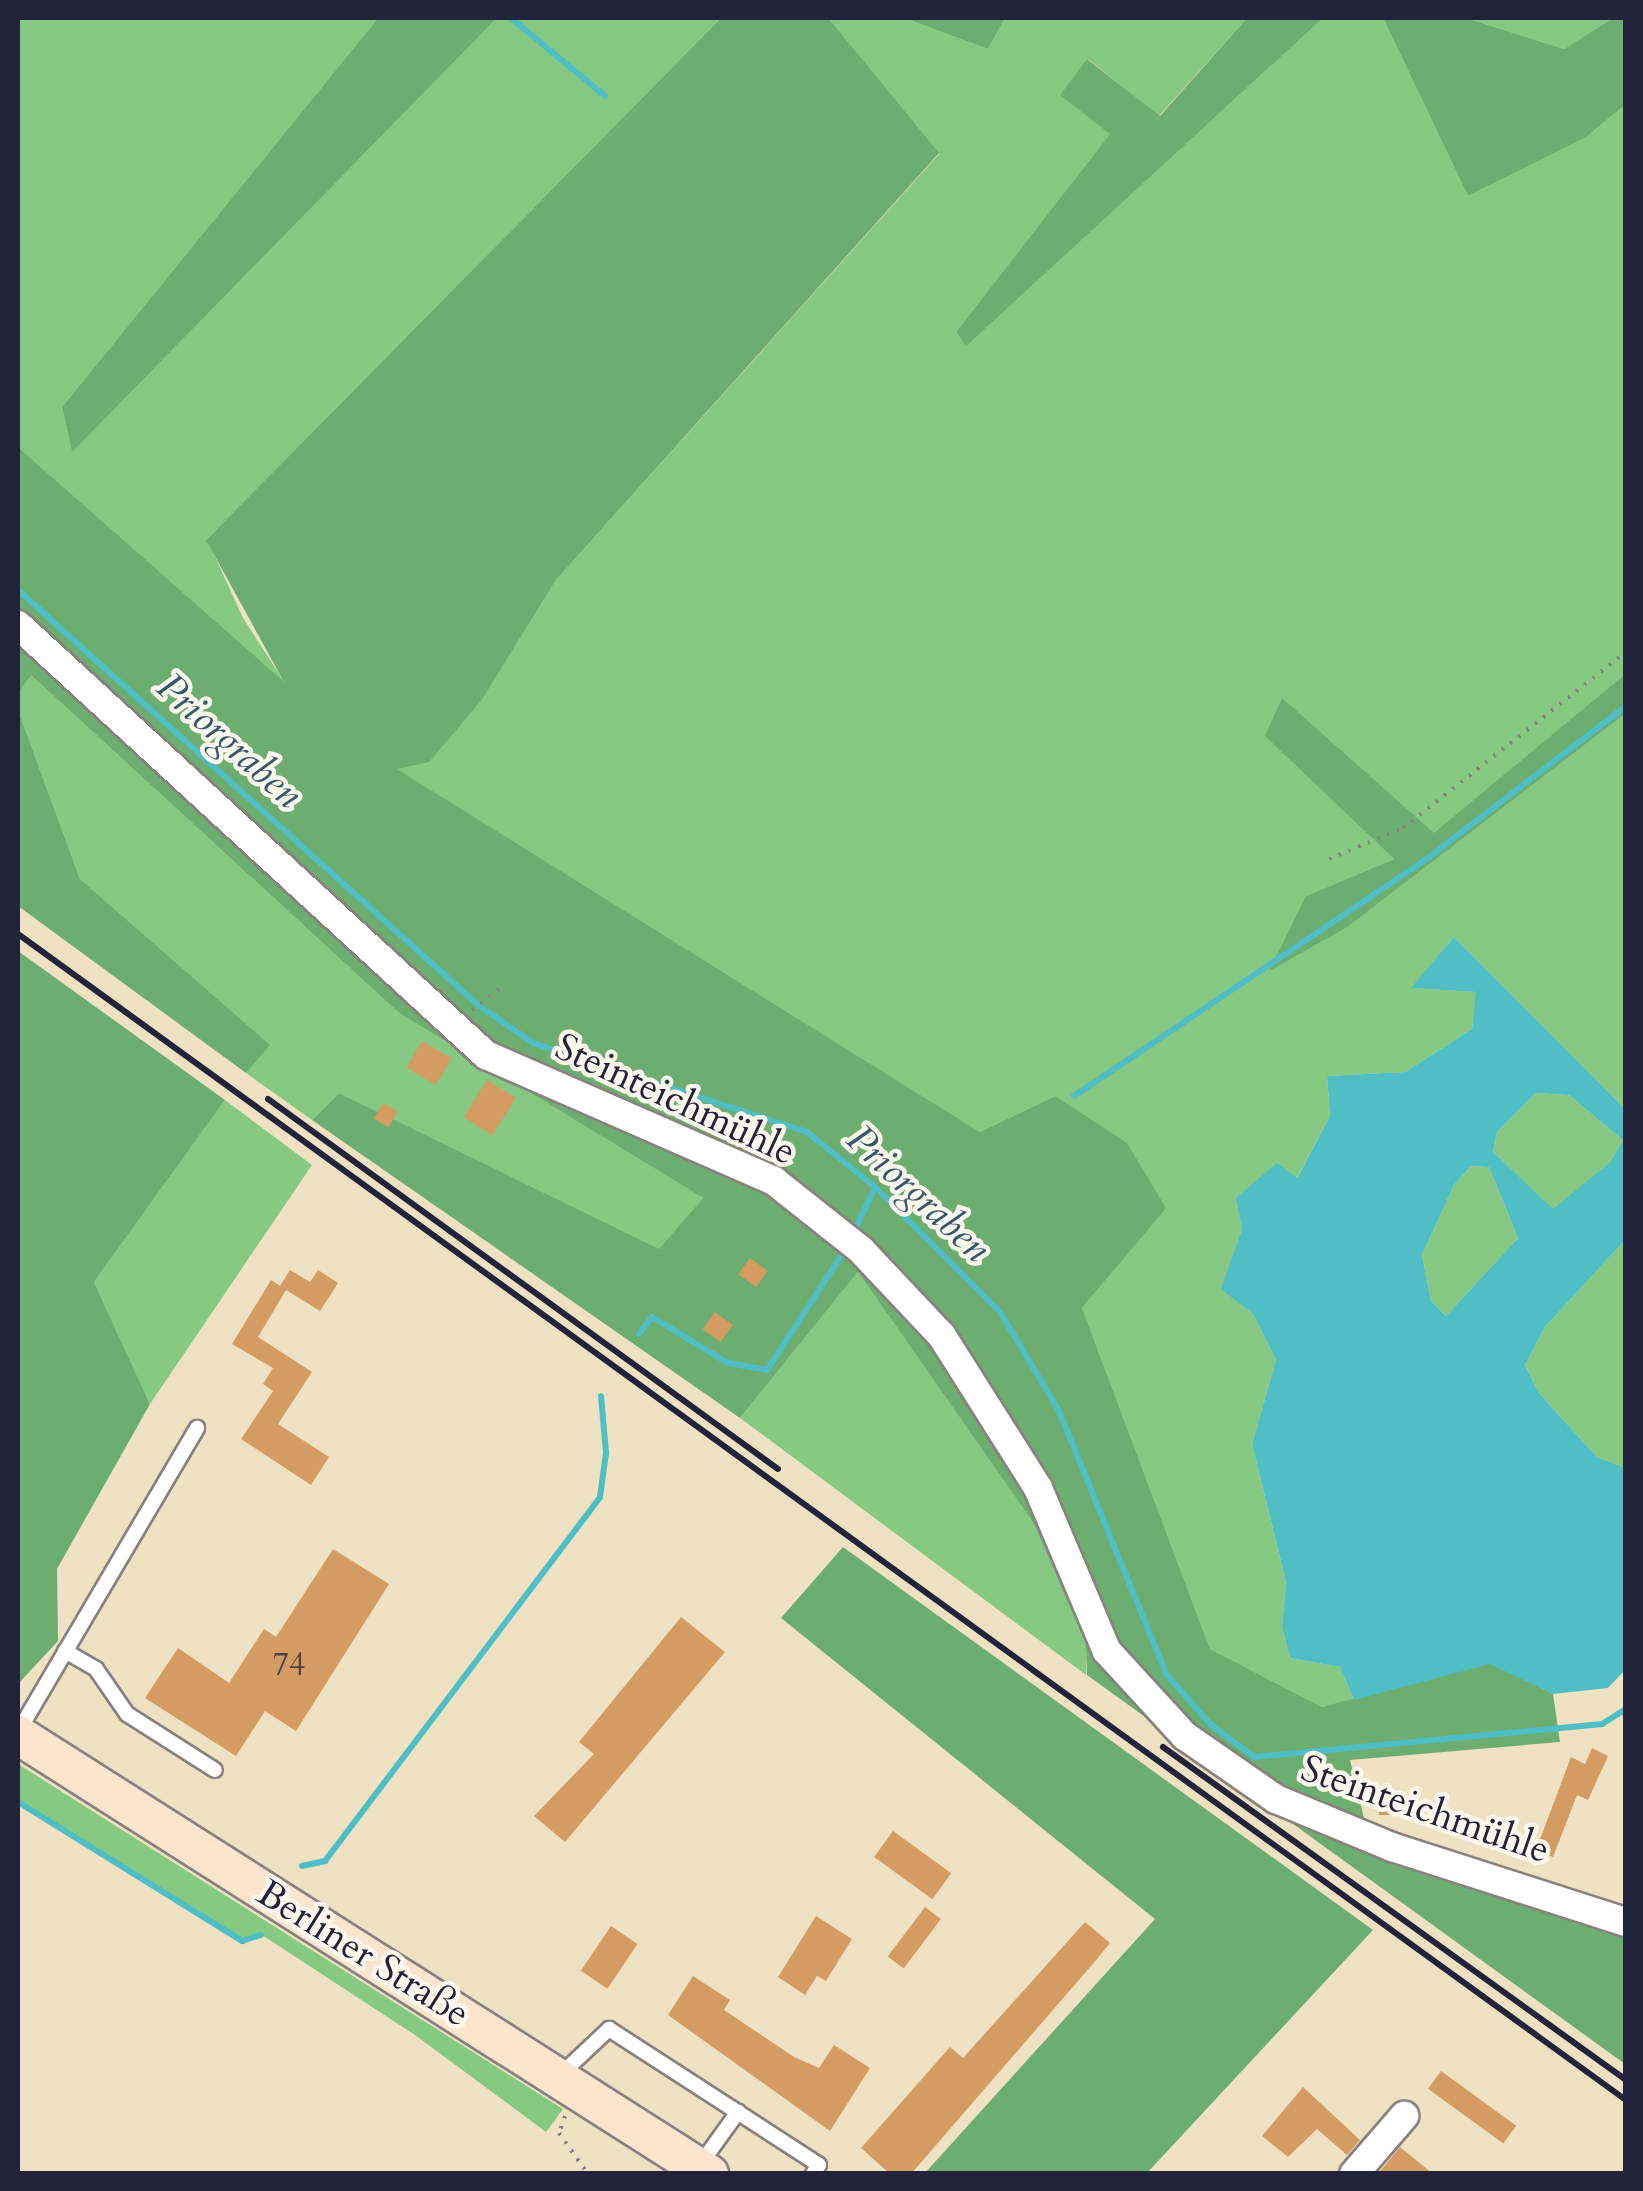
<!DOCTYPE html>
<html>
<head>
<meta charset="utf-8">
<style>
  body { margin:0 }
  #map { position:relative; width:1643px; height:2191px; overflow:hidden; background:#eee2c3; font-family:Cardo,serif }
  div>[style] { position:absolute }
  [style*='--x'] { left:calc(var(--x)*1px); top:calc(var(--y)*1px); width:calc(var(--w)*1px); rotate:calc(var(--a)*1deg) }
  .green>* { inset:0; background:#86c982 }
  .forest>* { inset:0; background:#6cad70 }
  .water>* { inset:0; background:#4fbec5 }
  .stream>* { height:6px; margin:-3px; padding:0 3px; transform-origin:3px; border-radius:3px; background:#4fbec5 }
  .building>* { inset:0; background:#d49c63; transform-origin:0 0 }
  .path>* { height:4px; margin-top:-2px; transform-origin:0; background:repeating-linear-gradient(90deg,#88827f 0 2.5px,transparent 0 10.5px) }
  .roads { filter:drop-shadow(2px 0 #88827f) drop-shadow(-2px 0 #88827f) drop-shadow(0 2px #88827f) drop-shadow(0 -2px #88827f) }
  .service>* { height:14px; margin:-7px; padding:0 7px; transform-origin:7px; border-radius:7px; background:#fff }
  .minor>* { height:28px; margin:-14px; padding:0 14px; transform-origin:14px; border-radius:14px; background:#fff }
  .secondary>* { height:38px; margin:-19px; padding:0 19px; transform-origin:19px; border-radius:19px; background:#fbe5cf }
  .rail>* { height:6px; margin:-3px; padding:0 3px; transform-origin:3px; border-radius:3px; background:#22223b }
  span { translate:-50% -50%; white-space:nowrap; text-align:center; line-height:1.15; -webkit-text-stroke:9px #fbf7ec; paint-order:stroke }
  .number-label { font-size:32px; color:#4e4045 }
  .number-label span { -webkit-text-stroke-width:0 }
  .street-label { font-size:38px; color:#22223b }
  .water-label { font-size:40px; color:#32596b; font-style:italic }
  .frame { position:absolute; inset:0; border:20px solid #22223b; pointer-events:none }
</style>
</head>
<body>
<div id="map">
  <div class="green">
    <div style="clip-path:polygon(18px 18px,378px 18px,62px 407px,72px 451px,497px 18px,721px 18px,207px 539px,243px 618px,287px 686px,18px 447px)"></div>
    <div style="clip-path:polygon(904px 18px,988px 49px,1005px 18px,1247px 18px,1159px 116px,1088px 59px,1111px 133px,956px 332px,966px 345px,1323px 18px,1383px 18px,1468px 196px,1585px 138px,1625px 105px,1625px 674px,1434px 834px,1282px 699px,1266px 736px,1394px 859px,1306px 896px,1349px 926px,1625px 714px,1625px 1109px,1454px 937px,1413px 988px,1477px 992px,1472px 1029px,1405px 1072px,1327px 1076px,1330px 1116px,1296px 1179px,1237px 1198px,1242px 1229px,1222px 1289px,1253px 1314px,1276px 1360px,1252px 1444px,1286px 1582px,1282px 1627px,1290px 1658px,1340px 1667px,1354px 1700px,1322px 1707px,1210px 1649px,1082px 1308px,1165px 1208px,1055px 1096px,980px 1132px,395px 768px,429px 761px,482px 700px,556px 580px,939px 154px,829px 19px)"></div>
    <div style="clip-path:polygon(1466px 18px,1613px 18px,1564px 49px)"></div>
    <div style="clip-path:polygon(30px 674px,399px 1013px,703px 1198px,659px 1250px,339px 1093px,312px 1120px,246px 1073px,269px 1045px,80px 879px,18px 710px,18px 693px)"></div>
    <div style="clip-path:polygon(1536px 1093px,1569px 1095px,1623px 1140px,1610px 1162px,1553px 1210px,1493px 1152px,1497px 1132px)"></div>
    <div style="clip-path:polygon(225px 1100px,312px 1165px,150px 1404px,94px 1282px)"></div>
    <div style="clip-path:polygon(1471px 1166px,1489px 1167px,1518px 1238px,1446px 1316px,1431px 1301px,1422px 1255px,1454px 1185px)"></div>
    <div style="clip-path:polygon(1625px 1240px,1625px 1468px,1597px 1457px,1538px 1392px,1525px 1365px,1545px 1327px)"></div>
    <div style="clip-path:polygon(858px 1272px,1034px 1524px,1087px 1643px,1086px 1675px,740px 1418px)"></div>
    <div style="clip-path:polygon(18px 1764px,563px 2109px,546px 2132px,415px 2035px,262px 1935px,242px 1941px,18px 1802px)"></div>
  </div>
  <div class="forest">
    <div style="clip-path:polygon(378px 18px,497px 18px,72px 452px,62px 407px)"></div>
    <div style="clip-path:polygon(721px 18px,841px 18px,830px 20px,939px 153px,556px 580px,482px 700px,429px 762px,397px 769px,980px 1132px,1055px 1096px,1127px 1143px,1166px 1208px,1082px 1308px,1210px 1649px,1322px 1707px,1491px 1663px,1553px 1694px,1560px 1742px,1350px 1760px,1371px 1847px,1625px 1926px,1625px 2064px,1087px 1675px,1086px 1643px,1034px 1524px,858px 1272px,740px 1418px,312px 1120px,339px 1093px,659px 1249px,703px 1198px,399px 1013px,31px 675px,18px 693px,18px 447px,284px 682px,206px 540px)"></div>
    <div style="clip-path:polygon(904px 18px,1005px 18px,988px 49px)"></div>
    <div style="clip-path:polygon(1247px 18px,1323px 18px,966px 346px,956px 332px,1110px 134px,1060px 95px,1087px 59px,1160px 116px)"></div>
    <div style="clip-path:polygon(1383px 18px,1466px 18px,1564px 49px,1613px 18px,1625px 18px,1625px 105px,1585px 138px,1468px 196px)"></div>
    <div style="clip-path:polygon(1625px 674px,1625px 714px,1349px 926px,1269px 971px,1306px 896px,1394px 859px,1265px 736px,1282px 698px,1434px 833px)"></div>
    <div style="clip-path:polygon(18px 710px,80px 879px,270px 1045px,246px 1073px,18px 906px)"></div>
    <div style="clip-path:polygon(18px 951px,225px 1100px,94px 1282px,150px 1404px,57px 1569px,58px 1641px,18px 1684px)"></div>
    <div style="clip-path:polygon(843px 1547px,1373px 1930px,1147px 2173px,925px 2173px,1155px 1919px,781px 1618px)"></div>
  </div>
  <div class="water">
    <div style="clip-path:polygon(evenodd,1454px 937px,1625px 1109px,1625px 1240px,1545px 1327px,1525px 1365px,1538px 1392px,1597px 1457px,1625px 1468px,1625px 1670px,1608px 1688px,1553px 1694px,1490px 1664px,1354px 1700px,1340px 1667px,1290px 1658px,1282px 1627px,1286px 1582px,1252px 1444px,1276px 1360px,1253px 1314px,1221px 1289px,1242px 1229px,1236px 1198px,1277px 1163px,1297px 1178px,1330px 1116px,1327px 1076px,1405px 1072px,1472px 1029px,1476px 992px,1411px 988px,1454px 937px,1536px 1093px,1569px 1095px,1623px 1140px,1610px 1162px,1553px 1209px,1493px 1152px,1497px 1132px,1536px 1093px,1454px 937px,1471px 1166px,1489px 1167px,1518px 1238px,1446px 1316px,1431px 1301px,1422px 1255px,1454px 1185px,1471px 1166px)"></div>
  </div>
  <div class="stream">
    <div style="--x:511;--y:18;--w:122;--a:39.7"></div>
    <div style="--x:18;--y:590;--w:620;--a:42.06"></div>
    <div style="--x:478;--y:1005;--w:67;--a:34.6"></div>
    <div style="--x:533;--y:1043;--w:288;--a:18"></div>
    <div style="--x:807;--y:1132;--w:87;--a:39"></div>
    <div style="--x:875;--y:1187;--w:177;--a:45"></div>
    <div style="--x:1000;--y:1312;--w:115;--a:59.2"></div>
    <div style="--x:1059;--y:1411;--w:285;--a:67.8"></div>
    <div style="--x:1167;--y:1675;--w:65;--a:48.7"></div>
    <div style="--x:1210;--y:1724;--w:55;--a:36.9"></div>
    <div style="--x:1254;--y:1757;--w:350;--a:-5.4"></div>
    <div style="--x:1602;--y:1724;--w:28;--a:-32"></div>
    <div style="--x:1074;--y:1096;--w:422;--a:-33.9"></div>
    <div style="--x:1424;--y:861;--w:255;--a:-37.5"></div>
    <div style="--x:856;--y:1228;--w:45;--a:-65.1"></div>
    <div style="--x:639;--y:1334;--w:21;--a:-53"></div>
    <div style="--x:652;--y:1317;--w:89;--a:31.2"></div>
    <div style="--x:728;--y:1363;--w:40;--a:10"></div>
    <div style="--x:767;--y:1370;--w:136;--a:-57"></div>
    <div style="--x:18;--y:1802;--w:264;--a:31.8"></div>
    <div style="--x:242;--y:1941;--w:20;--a:-18"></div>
    <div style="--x:302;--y:1866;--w:24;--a:-12"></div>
    <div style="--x:325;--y:1861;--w:456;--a:-52.9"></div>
    <div style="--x:600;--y:1497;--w:44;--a:-82.2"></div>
    <div style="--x:606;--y:1453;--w:57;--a:-95"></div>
  </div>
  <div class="building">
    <div style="left:422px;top:1041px;width:34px;height:31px;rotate:30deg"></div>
    <div style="left:487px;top:1080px;width:34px;height:44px;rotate:32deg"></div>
    <div style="left:383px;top:1103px;width:17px;height:18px;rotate:31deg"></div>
    <div style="left:750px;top:1258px;width:22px;height:20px;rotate:36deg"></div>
    <div style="clip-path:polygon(290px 1270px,310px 1282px,318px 1270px,338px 1283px,320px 1311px,286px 1290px,258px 1337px,312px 1372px,278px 1424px,329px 1457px,311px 1485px,241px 1439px,273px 1391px,263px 1384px,273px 1368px,232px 1344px,271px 1280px,280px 1286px)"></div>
    <div style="left:715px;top:1312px;width:22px;height:21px;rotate:36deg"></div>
    <div style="clip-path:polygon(333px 1549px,389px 1584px,296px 1731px,265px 1711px,236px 1756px,145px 1698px,178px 1648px,229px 1683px,264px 1629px,276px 1637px)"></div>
    <div style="clip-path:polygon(681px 1617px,725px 1652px,565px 1842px,534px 1816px,594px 1754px,579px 1742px)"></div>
    <div style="clip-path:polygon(1592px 1748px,1608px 1756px,1588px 1800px,1577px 1795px,1553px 1857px,1536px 1850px,1571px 1757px,1585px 1764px)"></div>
    <div style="left:1400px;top:1798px;width:17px;height:21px;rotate:90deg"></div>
    <div style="left:893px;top:1831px;width:72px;height:32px;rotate:36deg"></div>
    <div style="left:925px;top:1907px;width:20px;height:62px;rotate:37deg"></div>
    <div style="clip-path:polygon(816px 1916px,852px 1939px,826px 1981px,817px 1976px,805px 1995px,778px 1977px)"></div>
    <div style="clip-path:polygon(1085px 1922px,1110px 1943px,1097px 1959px,911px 2174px,890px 2174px,861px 2148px,950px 2047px,963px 2058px)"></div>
    <div style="left:611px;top:1926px;width:32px;height:54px;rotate:34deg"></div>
    <div style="clip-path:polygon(693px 1976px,730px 2000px,724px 2010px,794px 2057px,819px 2068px,834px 2045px,870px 2068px,830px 2131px,668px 2015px)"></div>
    <div style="left:1441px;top:2071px;width:93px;height:22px;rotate:36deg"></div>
    <div style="clip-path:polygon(1303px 2087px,1360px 2140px,1347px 2155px,1317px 2129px,1288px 2157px,1262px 2136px)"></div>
    <div style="clip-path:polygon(1400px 2147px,1433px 2174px,1378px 2174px)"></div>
  </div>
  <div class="path">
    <div style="--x:1329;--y:859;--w:80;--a:-22.7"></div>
    <div style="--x:1403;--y:828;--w:284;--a:-38.3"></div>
    <div style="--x:472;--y:1010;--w:34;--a:-38"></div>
    <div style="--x:565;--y:2116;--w:18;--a:109"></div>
    <div style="--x:559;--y:2133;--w:50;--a:54.7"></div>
  </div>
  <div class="roads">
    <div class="service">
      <div style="--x:65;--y:1651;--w:36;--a:30"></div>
      <div style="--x:96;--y:1669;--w:55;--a:55.4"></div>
      <div style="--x:127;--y:1714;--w:104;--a:32.5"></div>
      <div style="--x:18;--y:1732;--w:353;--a:-59.5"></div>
      <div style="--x:559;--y:2076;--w:69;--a:-43.2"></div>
      <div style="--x:609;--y:2029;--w:250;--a:32.9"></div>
      <div style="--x:819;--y:2165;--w:11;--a:124"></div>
      <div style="--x:699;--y:2166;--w:67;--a:-54.2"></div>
    </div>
    <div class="minor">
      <div style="--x:18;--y:625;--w:636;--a:42.58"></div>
      <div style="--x:486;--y:1055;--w:314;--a:23.6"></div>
      <div style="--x:774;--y:1181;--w:111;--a:38.4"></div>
      <div style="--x:861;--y:1250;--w:118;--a:46.7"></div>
      <div style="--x:942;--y:1336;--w:180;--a:57.7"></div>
      <div style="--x:1038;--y:1488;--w:177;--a:67.1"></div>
      <div style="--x:1107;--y:1651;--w:115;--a:47.5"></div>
      <div style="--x:1185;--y:1736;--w:111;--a:34.7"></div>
      <div style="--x:1276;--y:1799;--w:126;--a:22.5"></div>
      <div style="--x:1392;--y:1847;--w:246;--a:17.8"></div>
      <div style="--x:1354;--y:2174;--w:77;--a:-49.2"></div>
    </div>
    <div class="secondary">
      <div style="--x:18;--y:1735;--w:819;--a:32.43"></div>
    </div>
  </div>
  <div class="rail">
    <div style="--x:18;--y:934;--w:1986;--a:35.95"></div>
    <div style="--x:268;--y:1099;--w:630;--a:35.96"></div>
    <div style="--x:1163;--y:1747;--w:570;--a:35.72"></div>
  </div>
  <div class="number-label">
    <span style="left:289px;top:1665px">74</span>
  </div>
  <div class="street-label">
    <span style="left:675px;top:1100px;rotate:25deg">Steinteichmühle</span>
    <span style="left:1425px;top:1810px;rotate:19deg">Steinteichmühle</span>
    <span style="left:363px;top:1954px;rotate:32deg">Berliner Straße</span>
  </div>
  <div class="water-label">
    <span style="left:229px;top:741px;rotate:42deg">Priorgraben</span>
    <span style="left:918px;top:1194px;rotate:43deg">Priorgraben</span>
  </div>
  <div class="frame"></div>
</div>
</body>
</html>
